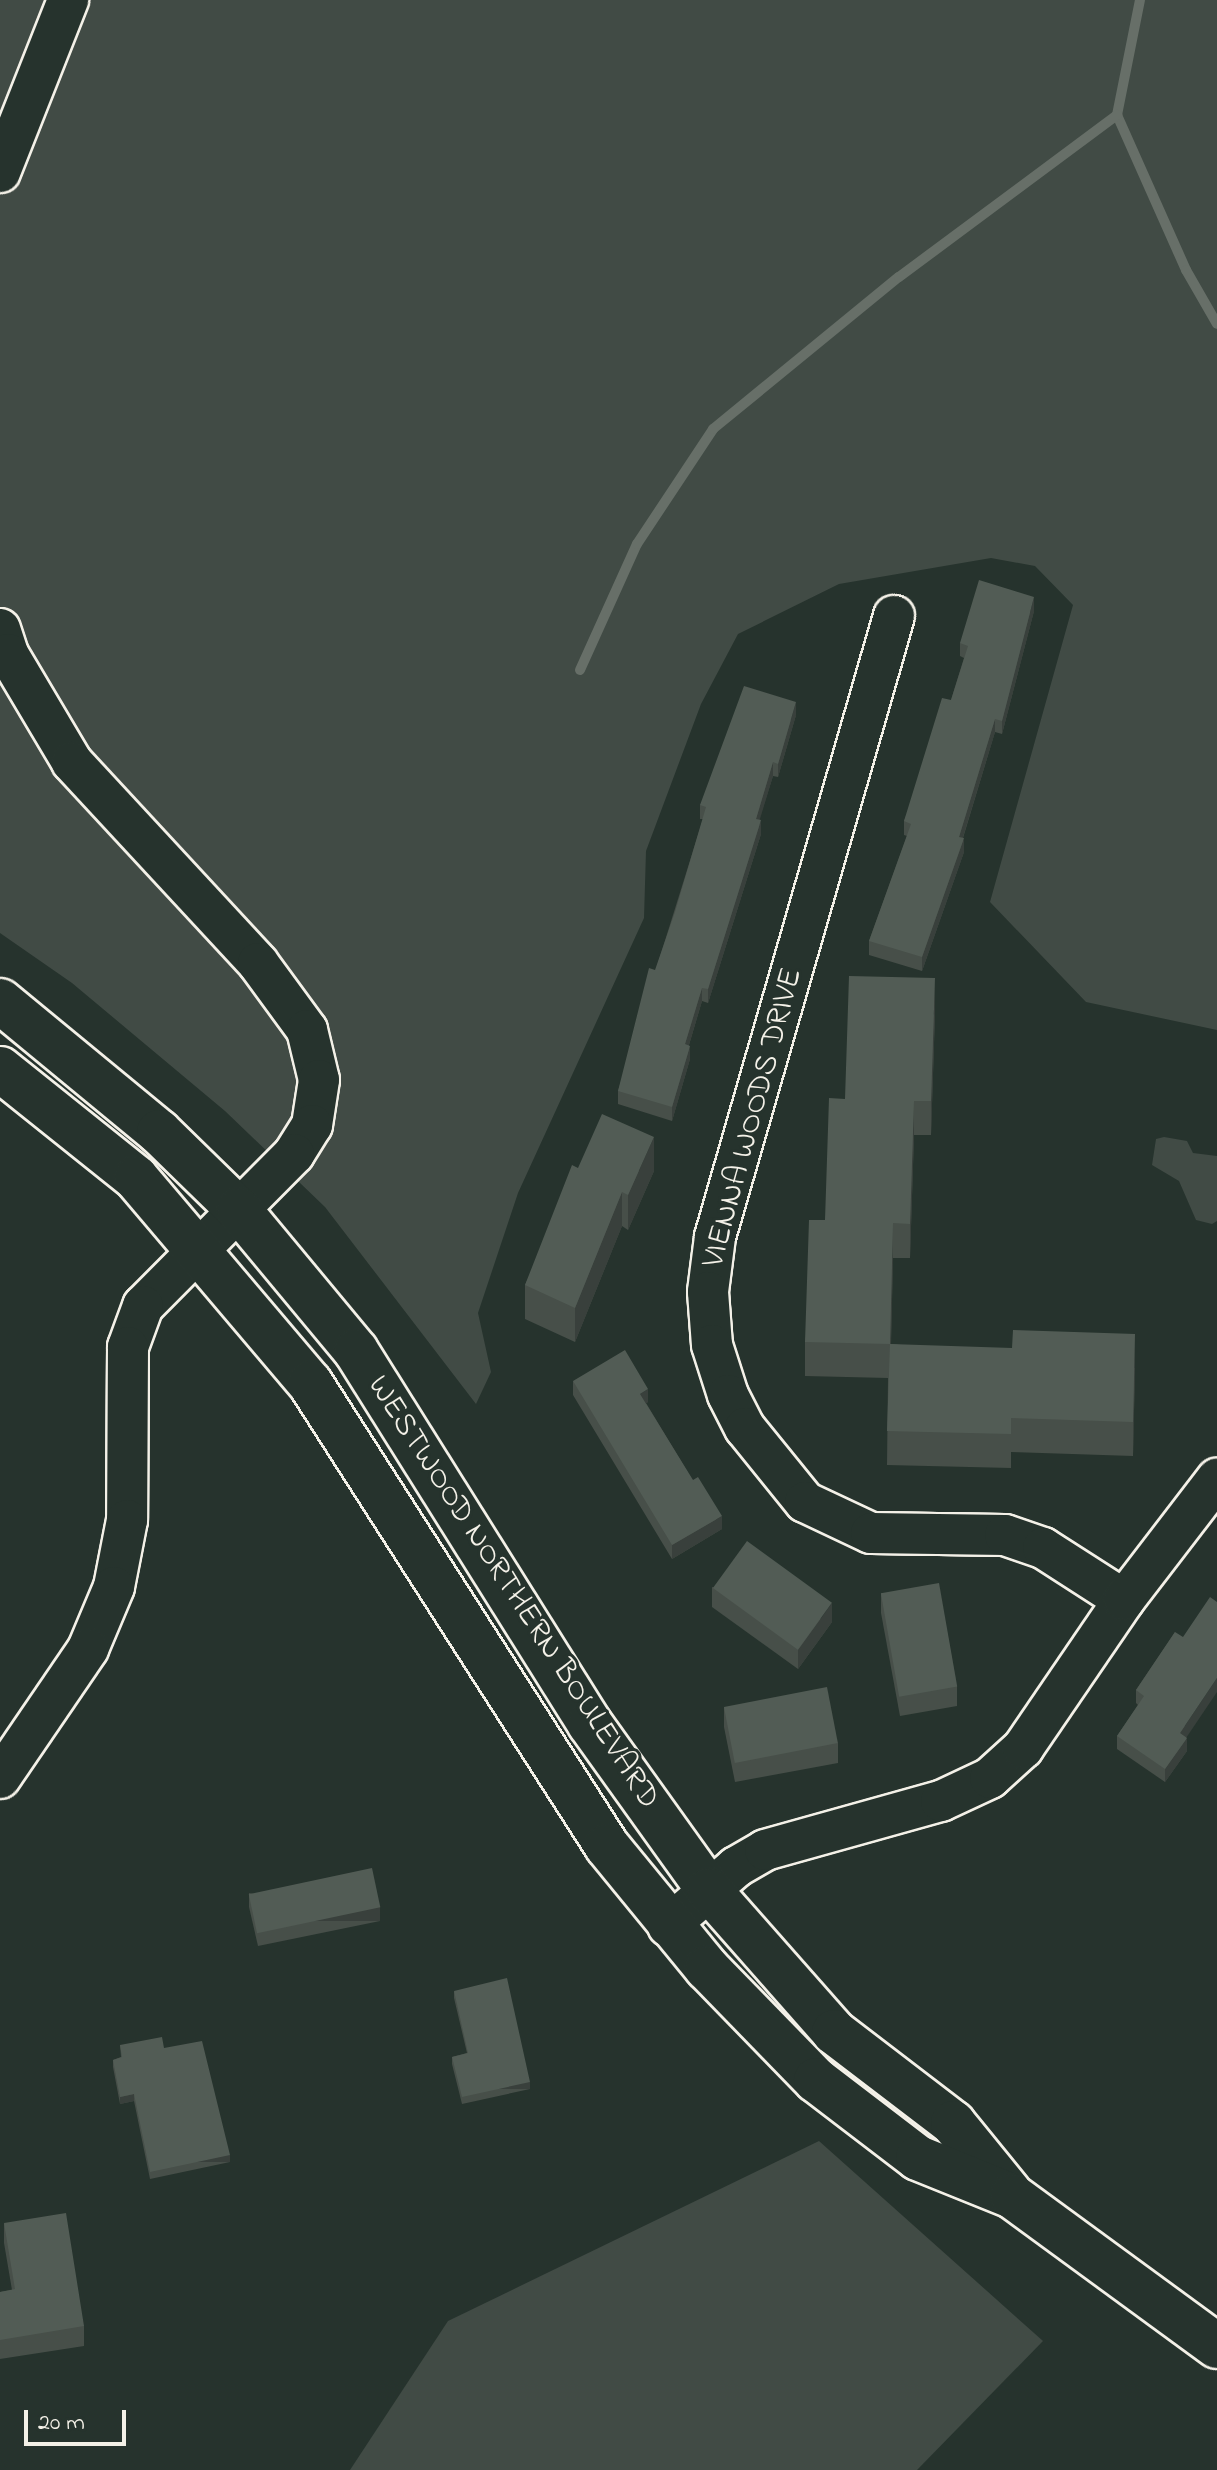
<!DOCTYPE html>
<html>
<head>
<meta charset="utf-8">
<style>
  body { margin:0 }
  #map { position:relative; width:1217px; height:2470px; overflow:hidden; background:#26332d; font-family:"Indie Flower",sans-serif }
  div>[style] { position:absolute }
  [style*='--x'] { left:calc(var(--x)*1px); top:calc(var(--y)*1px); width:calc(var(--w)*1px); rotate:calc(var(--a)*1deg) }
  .green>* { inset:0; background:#414b45 }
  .stream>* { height:10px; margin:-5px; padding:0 5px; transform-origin:5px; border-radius:5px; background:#676f68 }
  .roads { filter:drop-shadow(2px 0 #f4f1e8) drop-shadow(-2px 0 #f4f1e8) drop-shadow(0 2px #f4f1e8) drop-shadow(0 -2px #f4f1e8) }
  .minor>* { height:40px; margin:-20px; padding:0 20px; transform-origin:20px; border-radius:20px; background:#26332d }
  .major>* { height:44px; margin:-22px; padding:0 22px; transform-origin:22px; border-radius:22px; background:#26332d }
  .wall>* { inset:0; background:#474f49 }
  .shaded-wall>* { inset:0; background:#39403c; transform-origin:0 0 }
  .building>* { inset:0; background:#525c55; transform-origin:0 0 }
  span { translate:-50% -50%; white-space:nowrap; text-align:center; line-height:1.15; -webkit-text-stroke:6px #26332d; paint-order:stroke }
  .street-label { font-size:32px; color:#f4f1e8 }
  .scale { position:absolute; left:24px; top:2410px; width:102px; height:36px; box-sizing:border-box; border:4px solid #f4f1e8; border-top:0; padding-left:10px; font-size:24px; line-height:28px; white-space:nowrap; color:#f4f1e8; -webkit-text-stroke:6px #26332d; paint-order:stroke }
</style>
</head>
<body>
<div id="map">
  <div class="green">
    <div style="clip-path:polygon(0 0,1217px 0,1217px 1030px,1086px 1002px,990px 902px,1073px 605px,1035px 566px,991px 558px,839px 584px,738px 634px,701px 704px,646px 851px,644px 918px,518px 1193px,478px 1313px,491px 1372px,476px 1404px,325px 1207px,225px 1111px,72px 983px,0 933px)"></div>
    <div style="clip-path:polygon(1164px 1137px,1187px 1141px,1193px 1153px,1217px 1156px,1217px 1221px,1212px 1224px,1196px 1220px,1179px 1181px,1152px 1165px,1156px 1139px)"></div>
    <div style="clip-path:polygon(819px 2141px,1043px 2341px,917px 2470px,350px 2470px,448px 2321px)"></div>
  </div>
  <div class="stream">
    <div style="--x:1117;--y:115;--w:170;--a:66"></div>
    <div style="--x:1186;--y:270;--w:62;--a:60.1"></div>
    <div style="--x:1117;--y:115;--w:117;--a:-78.7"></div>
    <div style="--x:580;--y:670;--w:138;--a:-65.7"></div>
    <div style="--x:637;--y:544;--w:138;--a:-56.5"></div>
    <div style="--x:713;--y:429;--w:240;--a:-39.3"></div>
    <div style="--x:899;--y:277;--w:272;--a:-36.6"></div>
  </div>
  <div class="roads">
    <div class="minor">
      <div style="--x:0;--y:172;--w:185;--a:-68.4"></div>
      <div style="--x:894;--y:616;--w:646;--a:106.08"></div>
      <div style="--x:715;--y:1237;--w:55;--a:97.3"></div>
      <div style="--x:708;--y:1292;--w:53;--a:85.7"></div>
      <div style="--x:712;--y:1345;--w:52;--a:72.3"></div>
      <div style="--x:728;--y:1395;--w:37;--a:63"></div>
      <div style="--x:745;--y:1428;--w:95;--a:51"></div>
      <div style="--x:805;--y:1502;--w:73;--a:25.2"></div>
      <div style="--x:871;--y:1533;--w:134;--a:0.9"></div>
      <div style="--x:1005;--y:1535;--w:40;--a:18.9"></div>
      <div style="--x:1043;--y:1548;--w:96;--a:32.7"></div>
      <div style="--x:0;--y:629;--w:26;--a:72"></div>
      <div style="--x:8;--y:654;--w:126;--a:59.3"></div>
      <div style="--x:72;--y:762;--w:274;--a:47.2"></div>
      <div style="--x:258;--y:963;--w:83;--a:53.8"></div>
      <div style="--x:307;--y:1030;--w:51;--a:76.5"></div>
      <div style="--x:319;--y:1080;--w:46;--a:98.8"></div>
      <div style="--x:312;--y:1125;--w:34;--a:122"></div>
      <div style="--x:294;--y:1154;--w:214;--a:134.8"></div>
      <div style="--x:143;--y:1306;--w:44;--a:110.1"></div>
      <div style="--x:128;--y:1347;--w:173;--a:90.3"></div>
      <div style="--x:127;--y:1520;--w:68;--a:101"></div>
      <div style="--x:114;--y:1587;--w:67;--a:112.8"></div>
      <div style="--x:88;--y:1649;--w:156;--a:124.3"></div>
      <div style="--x:668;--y:1926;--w:90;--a:-40.9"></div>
      <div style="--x:736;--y:1867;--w:34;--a:-30"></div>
      <div style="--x:765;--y:1850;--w:183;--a:-15.6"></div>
      <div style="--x:941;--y:1801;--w:54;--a:-25.1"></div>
      <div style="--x:990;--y:1778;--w:45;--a:-42.3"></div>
      <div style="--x:1023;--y:1748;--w:179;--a:-55.7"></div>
      <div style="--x:1124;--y:1600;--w:153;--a:-52.5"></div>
    </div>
    <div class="major">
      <div style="--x:0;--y:1001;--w:206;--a:39.5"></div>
      <div style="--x:159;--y:1132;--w:112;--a:44.3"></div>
      <div style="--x:239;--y:1210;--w:183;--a:50.3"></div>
      <div style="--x:356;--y:1351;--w:440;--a:57.9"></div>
      <div style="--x:590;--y:1724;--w:204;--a:54.4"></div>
      <div style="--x:709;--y:1890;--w:189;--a:48.6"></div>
      <div style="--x:834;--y:2032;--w:150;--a:37.4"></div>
      <div style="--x:953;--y:2123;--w:89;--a:50.9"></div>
      <div style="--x:0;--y:1069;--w:174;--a:38.7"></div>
      <div style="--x:136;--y:1178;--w:269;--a:49.7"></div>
      <div style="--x:310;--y:1383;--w:550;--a:57.32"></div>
      <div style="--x:607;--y:1846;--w:158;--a:50.7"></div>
      <div style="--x:707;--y:1968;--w:156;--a:45.8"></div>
      <div style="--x:816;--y:2080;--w:128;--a:37.4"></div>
      <div style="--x:918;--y:2158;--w:101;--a:22"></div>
      <div style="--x:1012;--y:2196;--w:254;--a:36.2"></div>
    </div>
  </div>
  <div class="wall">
    <div style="clip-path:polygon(1034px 611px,1002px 734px,995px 732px,963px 838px,964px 852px,922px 971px,869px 955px,869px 941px,907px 836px,904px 835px,904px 821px,951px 700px,964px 658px,960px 656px,960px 643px)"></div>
    <div style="clip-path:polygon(796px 715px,778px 777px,773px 776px,759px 820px,761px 834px,708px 1003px,702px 1001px,689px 1045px,690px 1059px,672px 1121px,618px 1104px,618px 1091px,703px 819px,700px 819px,700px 805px)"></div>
    <div style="clip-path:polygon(935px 1013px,931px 1135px,914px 1135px,910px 1258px,893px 1258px,891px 1344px,1135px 1368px,1133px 1456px,1011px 1452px,1011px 1468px,887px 1465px,888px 1378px,805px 1376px,805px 1342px,845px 1099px)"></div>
    <div style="clip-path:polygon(578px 1168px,654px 1171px,628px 1230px,622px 1226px,575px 1342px,525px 1319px,525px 1285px)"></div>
    <div style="clip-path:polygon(573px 1381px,648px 1402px,646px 1403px,722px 1529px,672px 1559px,573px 1395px)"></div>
    <div style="clip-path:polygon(712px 1587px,832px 1622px,798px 1669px,712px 1607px)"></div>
    <div style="clip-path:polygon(881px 1593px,957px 1686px,957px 1706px,900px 1716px,881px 1613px)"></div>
    <div style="clip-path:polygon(1175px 1632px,1186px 1737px,1187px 1751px,1165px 1782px,1117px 1749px,1117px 1736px,1138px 1705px,1136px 1703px,1136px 1690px)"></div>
    <div style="clip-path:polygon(724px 1707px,838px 1743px,838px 1763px,735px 1782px,724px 1727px)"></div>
    <div style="clip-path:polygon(249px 1893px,380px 1921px,258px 1946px,249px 1907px)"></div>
    <div style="clip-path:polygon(454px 1991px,530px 2089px,462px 2104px,452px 2064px,452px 2057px,467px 2053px,454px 1998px)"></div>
    <div style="clip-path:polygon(120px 2045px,164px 2048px,230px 2162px,150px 2179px,134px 2101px,120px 2104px,113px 2067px,113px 2060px,121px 2057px)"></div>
    <div style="clip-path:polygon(4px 2223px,84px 2326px,84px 2346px,0 2359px,0 2292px,12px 2290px,4px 2243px)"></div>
  </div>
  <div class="shaded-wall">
    <div style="clip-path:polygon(1034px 597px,1034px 611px,1002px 734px,1002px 721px)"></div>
    <div style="clip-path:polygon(796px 702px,796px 715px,778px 777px,778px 764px)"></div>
    <div style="clip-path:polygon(995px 719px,995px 732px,959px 850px,959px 837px)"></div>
    <div style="clip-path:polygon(773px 762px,773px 776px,756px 832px,756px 819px)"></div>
    <div style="clip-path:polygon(761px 820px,761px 834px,708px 1003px,708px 989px)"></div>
    <div style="clip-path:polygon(964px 838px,964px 852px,922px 971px,922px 957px)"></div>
    <div style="clip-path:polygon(935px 978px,935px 1013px,931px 1135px,931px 1101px)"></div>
    <div style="clip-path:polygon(702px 988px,702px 1001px,685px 1058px,685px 1044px)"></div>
    <div style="clip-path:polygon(690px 1046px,690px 1059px,672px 1121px,672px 1107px)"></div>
    <div style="clip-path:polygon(914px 1101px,914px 1135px,910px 1258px,910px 1224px)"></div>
    <div style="clip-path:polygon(654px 1137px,654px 1171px,628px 1230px,628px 1195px)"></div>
    <div style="clip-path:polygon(622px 1192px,622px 1226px,575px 1342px,575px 1308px)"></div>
    <div style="clip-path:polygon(893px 1223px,893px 1258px,890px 1378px,890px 1344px)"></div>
    <div style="clip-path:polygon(1135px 1334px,1135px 1368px,1133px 1456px,1133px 1422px)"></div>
    <div style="clip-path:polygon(648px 1389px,648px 1402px,640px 1407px,640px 1394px)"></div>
    <div style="clip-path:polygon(722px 1516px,722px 1529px,672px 1559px,672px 1545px)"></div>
    <div style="clip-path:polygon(832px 1603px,832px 1622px,798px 1669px,798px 1650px)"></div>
    <div style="clip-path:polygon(1217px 1678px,1217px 1692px,1180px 1747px,1180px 1733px)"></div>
    <div style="clip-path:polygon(1187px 1738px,1187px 1751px,1165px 1782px,1165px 1769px)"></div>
    <div style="left:380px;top:1907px;width:14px;height:125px;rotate:90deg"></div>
    <div style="left:530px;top:2082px;width:7px;height:70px;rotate:90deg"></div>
    <div style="clip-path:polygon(134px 2094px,134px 2101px,120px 2104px,120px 2097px)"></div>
    <div style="left:230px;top:2155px;width:7px;height:82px;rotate:90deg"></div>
  </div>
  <div class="building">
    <div style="clip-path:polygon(979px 580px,1034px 597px,1002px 721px,995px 719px,959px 837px,964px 838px,922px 957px,869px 941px,911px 824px,904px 821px,942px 698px,951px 700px,968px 646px,960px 643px)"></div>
    <div style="clip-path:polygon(744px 686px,796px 702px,778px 764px,773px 762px,756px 819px,761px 820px,708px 989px,702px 988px,685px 1044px,690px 1046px,672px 1107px,618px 1091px,649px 968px,655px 970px,675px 912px,706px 807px,700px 805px)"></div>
    <div style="clip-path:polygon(849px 976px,935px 978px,931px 1101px,914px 1101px,910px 1224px,893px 1223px,890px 1344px,805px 1342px,809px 1220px,825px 1220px,829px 1098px,845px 1099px)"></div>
    <div style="clip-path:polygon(602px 1114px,654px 1137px,628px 1195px,622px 1192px,575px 1308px,525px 1285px,572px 1165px,578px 1168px)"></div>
    <div style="clip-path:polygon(1013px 1330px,1135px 1334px,1133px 1422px,1011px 1418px,1011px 1434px,887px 1431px,890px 1344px,1012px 1348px)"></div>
    <div style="clip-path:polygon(625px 1350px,648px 1389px,640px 1394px,693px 1480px,698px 1477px,722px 1516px,672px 1545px,573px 1381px)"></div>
    <div style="left:747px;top:1541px;width:105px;height:58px;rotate:36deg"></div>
    <div style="left:939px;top:1583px;width:105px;height:59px;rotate:80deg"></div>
    <div style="clip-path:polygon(1210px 1597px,1217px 1602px,1217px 1678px,1180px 1733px,1187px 1738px,1165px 1769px,1117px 1736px,1144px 1696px,1136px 1690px,1175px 1632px,1183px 1637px)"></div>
    <div style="left:827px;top:1687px;width:57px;height:105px;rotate:79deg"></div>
    <div style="left:372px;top:1868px;width:40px;height:126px;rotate:78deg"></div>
    <div style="clip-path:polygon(507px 1978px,530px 2082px,462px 2097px,452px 2057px,468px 2053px,454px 1991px)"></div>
    <div style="clip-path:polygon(162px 2037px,164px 2048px,202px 2041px,230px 2155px,150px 2172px,134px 2094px,120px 2097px,113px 2060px,122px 2057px,120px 2045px)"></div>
    <div style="clip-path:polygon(66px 2213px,84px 2326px,0 2340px,0 2292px,15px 2289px,4px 2223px)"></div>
  </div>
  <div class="street-label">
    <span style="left:754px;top:1118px;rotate:-75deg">VIENNA WOODS DRIVE</span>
    <span style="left:512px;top:1593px;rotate:57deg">WESTWOOD NORTHERN BOULEVARD</span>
  </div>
  <div class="scale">20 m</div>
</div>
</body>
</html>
